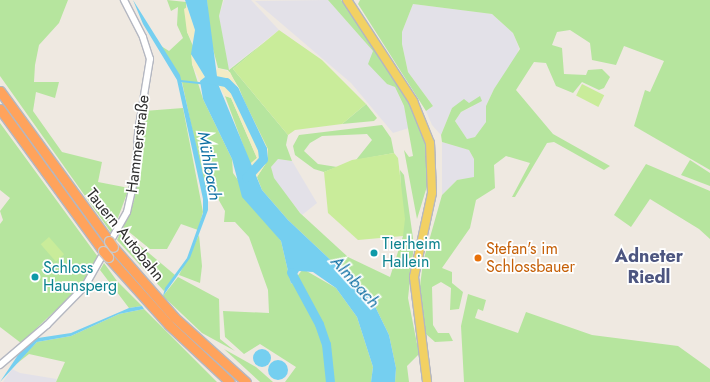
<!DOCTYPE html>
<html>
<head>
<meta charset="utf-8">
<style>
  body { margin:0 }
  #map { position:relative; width:710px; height:382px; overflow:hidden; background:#efe9e1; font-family:Jost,sans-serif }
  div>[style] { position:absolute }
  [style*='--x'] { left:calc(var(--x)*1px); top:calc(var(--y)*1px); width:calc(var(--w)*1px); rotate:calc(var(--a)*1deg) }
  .industrial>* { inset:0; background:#e3e1e8 }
  .green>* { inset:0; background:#b6e59e }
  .sand>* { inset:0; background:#f3ecc5 }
  .pitch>* { inset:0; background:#c9ec9a; transform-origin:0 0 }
  .water>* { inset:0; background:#75cff0 }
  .round { border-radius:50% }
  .stream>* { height:1.5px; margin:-0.75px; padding:0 0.75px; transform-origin:0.75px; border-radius:0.75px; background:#75cff0 }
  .river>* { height:9px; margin:-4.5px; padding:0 4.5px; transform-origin:4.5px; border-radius:4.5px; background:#75cff0 }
  .roads { filter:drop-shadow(1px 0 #b4b7c1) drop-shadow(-1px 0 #b4b7c1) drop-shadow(0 1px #b4b7c1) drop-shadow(0 -1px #b4b7c1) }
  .minor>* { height:6px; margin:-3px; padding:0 3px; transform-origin:3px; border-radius:3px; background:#fff }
  .major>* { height:8px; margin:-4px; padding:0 4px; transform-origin:4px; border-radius:4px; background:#f2d163 }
  .highway>* { height:9px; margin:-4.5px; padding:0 4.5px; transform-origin:4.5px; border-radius:4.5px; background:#ffa35c }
  .bridges { filter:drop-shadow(1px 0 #c9c9c9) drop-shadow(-1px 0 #c9c9c9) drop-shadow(0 1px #c9c9c9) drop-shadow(0 -1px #c9c9c9) }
  .highway-bridge>* { height:9px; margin:-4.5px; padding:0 4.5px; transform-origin:4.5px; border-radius:4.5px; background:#ffa35c }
  .dots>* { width:11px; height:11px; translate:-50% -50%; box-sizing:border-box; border:2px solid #fff; border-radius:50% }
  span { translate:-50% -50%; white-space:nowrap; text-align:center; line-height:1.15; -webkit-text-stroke:3.5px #fff; paint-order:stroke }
  .street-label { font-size:16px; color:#2e2e2e }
  .culture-label { font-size:16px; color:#0d838f }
  .left { translate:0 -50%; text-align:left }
  .food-label { font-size:16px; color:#c56008 }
  .water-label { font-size:17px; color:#0d6fa3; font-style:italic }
  .quarter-label { font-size:18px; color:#4d5680; font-weight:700 }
</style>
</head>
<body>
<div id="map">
  <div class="industrial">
    <div style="clip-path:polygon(224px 0,251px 0,279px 30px,228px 70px,219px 16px)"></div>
    <div style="clip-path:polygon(328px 0,373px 51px,372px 61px,387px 84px,395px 87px,404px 107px,409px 128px,393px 133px,351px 83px,255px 1px)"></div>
    <div style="clip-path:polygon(413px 4px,492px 14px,513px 33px,519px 48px,516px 58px,494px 89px,486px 106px,486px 122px,475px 137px,467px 139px,455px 121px,461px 112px,472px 107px,469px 103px,452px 108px,441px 135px,432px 125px,426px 111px,433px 106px,408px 72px,402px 44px,402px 32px)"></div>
    <div style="clip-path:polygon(442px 142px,469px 150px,474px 159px,474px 178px,457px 180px,442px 195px)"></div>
    <div style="clip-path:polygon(278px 159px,292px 161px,317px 203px,302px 215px,273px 178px,271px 167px)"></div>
    <div style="clip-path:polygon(12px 369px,20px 373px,57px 379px,56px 382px,3px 382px)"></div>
  </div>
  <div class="green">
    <div style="clip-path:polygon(0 0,68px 0,59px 23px,39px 45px,35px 65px,34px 82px,59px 82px,55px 98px,36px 92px,33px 111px,62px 152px,102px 162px,98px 182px,129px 188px,112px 234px,0 76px)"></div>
    <div style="clip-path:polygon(167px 0,186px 2px,187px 32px,193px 46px,192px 64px,203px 99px,232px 159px,233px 173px,281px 241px,291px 284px,303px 269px,336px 288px,357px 317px,373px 367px,371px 382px,285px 382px,296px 367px,260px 344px,244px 354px,225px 337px,223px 311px,269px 313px,268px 290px,249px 237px,235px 222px,224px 222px,225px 211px,217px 197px,206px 194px,182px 82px,161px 46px,169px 51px,183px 38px,177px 25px,178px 7px,171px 11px)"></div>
    <div style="clip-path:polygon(207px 0,223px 0,219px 16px,229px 70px,275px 34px,233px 69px,288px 135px,286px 145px,292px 161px,278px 159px,271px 167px,274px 178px,300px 213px,348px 257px,390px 277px,403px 236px,400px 170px,404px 175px,414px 245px,408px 298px,419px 354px,407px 366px,409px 382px,395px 382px,396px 368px,389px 335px,371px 298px,288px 220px,262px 190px,257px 177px,268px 160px,239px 88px,228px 70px,218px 68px,209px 34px)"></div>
    <div style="clip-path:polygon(328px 0,341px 0,355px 15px,397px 81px,425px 135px,430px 160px,428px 183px,417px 219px,404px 150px,409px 157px,413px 156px,404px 106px,395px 87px,387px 84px,368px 64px,373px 51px)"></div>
    <div style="clip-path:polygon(360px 0,710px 0,710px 170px,634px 126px,645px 90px,650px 92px,664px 61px,624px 46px,616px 65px,592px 60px,590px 43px,570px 30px,557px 32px,552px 45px,562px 48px,564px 74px,586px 75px,588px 70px,602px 69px,610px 77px,604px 88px,599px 90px,582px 82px,573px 93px,556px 86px,546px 63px,534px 62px,516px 90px,553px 134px,610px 166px,604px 170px,554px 142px,547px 143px,515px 197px,512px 197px,530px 163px,506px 156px,494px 165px,495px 188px,476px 200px,470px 228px,442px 268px,452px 272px,452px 283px,463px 292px,459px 309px,450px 310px,451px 288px,441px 282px,432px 287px,433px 325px,438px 333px,449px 333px,453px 341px,435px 342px,426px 334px,422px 318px,420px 286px,423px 262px,442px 195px,457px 180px,474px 177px,474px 159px,469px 150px,442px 142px,441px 135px,452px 108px,464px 99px,469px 103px,480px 96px,482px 101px,461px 112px,455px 121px,467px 139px,475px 137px,486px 122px,486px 106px,494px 89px,520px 49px,513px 33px,492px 14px,413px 4px,402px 32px,402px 44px,408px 72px,433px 106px,426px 111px,358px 4px)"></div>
    <div style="clip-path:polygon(225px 96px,231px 98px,257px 158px,250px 164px)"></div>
    <div style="clip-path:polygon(366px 104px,377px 118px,374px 121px,342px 124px)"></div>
    <div style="clip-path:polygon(183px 108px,203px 212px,198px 230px,181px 224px,167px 249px,150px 249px,123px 227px,134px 201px,144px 111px)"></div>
    <div style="clip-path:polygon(0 123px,98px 257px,79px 288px,21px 343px,0 327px,0 224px,3px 220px,0 211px,10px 198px,0 190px)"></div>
    <div style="clip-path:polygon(382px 125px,391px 138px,394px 153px,356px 160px,372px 140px,367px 134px,322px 136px,310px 143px,304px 151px,318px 164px,337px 167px,324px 172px,314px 169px,295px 155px,293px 146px,299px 135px)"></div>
    <div style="clip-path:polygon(690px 160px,710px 173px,710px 186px,681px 175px)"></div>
    <div style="clip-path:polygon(646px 164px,710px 191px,710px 239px,699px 229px,650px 199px,631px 227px,614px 215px)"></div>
    <div style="clip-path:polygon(120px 233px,131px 238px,175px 275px,164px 291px,117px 240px)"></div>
    <div style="clip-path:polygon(199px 235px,202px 266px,200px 283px,179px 275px)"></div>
    <div style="clip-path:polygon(104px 263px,117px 281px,142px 306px,129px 308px,100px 270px)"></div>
    <div style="clip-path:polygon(178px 277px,219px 299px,220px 339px,235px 351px,202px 333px,163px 296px)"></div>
    <div style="clip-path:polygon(468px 294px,486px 300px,483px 311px,478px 309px,475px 318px,518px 333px,526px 312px,592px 335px,678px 346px,710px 369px,710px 382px,464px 382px,461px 326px)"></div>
    <div style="clip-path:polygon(144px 309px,217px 382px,56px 382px,65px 362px,29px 354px,15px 365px,37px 342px,71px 336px,119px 314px)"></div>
    <div style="clip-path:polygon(224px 349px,256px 367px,273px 382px,260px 382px)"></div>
  </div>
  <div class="sand">
    <div style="clip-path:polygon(187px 7px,195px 30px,193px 43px,187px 32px,184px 9px)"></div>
    <div style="clip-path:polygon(191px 54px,205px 77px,200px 81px,192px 64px)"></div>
    <div style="clip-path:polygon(218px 68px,230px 72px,268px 149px,268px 160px,257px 177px,250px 164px,257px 158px,231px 98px,225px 96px,218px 84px,215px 72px)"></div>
  </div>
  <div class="pitch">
    <div style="clip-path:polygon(279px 30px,322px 60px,366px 104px,342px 124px,295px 130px,288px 135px,233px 69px)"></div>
    <div style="left:582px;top:84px;width:25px;height:13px;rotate:27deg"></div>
    <div style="clip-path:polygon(394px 153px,398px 158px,405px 219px,403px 236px,358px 240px,328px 213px,324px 172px,352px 160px)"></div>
    <div style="left:49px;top:237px;width:23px;height:11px;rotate:49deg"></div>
  </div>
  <div class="water">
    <div style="clip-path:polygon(133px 0,180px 75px,208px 196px,208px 210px,190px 258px,163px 296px,165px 288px,187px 258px,203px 213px,203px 199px,177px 80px,143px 24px)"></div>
    <div style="clip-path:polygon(185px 0,207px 0,218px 84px,262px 190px,288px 220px,371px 298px,389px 335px,396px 368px,395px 382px,371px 382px,373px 367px,357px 317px,336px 288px,313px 272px,299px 271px,291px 284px,281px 241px,242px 197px,232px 159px,203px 99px,200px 81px,205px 77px,191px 54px,195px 30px)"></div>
    <div style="clip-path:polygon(142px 306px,144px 309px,119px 314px,71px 336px,37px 342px,0 382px,20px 352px,38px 338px,71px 333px,129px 308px)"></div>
    <div class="round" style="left:253px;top:349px;width:18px;height:18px"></div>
    <div class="round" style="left:268px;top:360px;width:20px;height:20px"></div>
  </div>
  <div class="stream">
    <div style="--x:181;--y:81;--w:20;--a:6"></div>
  </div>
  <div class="river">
    <div style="--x:210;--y:79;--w:16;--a:11"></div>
    <div style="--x:226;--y:82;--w:11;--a:45"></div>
    <div style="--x:234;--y:90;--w:65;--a:64.6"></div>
    <div style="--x:262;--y:149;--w:10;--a:84"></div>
    <div style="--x:263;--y:159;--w:25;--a:132"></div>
    <div style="--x:291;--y:272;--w:59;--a:61.7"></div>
    <div style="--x:319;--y:324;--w:21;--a:71"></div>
    <div style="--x:326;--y:344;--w:38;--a:84"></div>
  </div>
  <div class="roads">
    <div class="minor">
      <div style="--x:0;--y:365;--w:62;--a:-40.4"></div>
      <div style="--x:47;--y:325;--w:54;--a:-45.7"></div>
      <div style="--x:85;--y:286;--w:85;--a:-60.4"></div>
      <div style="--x:127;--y:212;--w:41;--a:-77.3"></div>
      <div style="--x:136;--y:172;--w:40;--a:-87.1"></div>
      <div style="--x:138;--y:132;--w:74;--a:-80.7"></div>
      <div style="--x:150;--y:59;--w:23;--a:-108"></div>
      <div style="--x:143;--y:37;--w:42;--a:-117.2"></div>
    </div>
    <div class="major">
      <div style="--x:347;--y:0;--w:121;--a:56.8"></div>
      <div style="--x:413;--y:101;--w:45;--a:68"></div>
      <div style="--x:430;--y:143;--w:50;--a:87.7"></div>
      <div style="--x:432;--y:193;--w:86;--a:102.1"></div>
      <div style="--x:414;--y:277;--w:106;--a:82.9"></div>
    </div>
    <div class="highway">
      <div style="--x:0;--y:91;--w:185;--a:54"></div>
      <div style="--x:0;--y:109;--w:175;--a:54"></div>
      <div style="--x:113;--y:247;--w:93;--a:48.9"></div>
      <div style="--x:174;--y:317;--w:97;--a:42.1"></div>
      <div style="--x:108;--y:257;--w:91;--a:48.1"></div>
      <div style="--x:169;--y:325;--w:83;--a:43.1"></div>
    </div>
  </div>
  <div class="bridges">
    <div class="highway-bridge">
      <div style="--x:109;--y:241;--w:7;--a:56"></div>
      <div style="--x:103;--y:251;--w:8;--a:50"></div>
    </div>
  </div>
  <div class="dots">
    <div style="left:374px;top:253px;background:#0f9aa8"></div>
    <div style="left:478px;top:258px;background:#e8710a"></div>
    <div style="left:35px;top:277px;background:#0f9aa8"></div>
  </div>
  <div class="street-label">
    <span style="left:138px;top:144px;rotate:-83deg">Hammerstraße</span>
    <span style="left:125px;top:235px;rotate:51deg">Tauern Autobahn</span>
  </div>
  <div class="culture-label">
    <span class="left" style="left:382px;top:253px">Tierheim<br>Hallein</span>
    <span class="left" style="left:43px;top:277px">Schloss<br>Haunsperg</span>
  </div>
  <div class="food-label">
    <span class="left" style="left:486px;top:258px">Stefan's im<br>Schlossbauer</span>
  </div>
  <div class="water-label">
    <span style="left:209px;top:166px;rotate:80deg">Mühlbach</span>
    <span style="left:355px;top:282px;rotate:48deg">Almbach</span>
  </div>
  <div class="quarter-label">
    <span style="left:649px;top:267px">Adneter<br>Riedl</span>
  </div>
</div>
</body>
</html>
